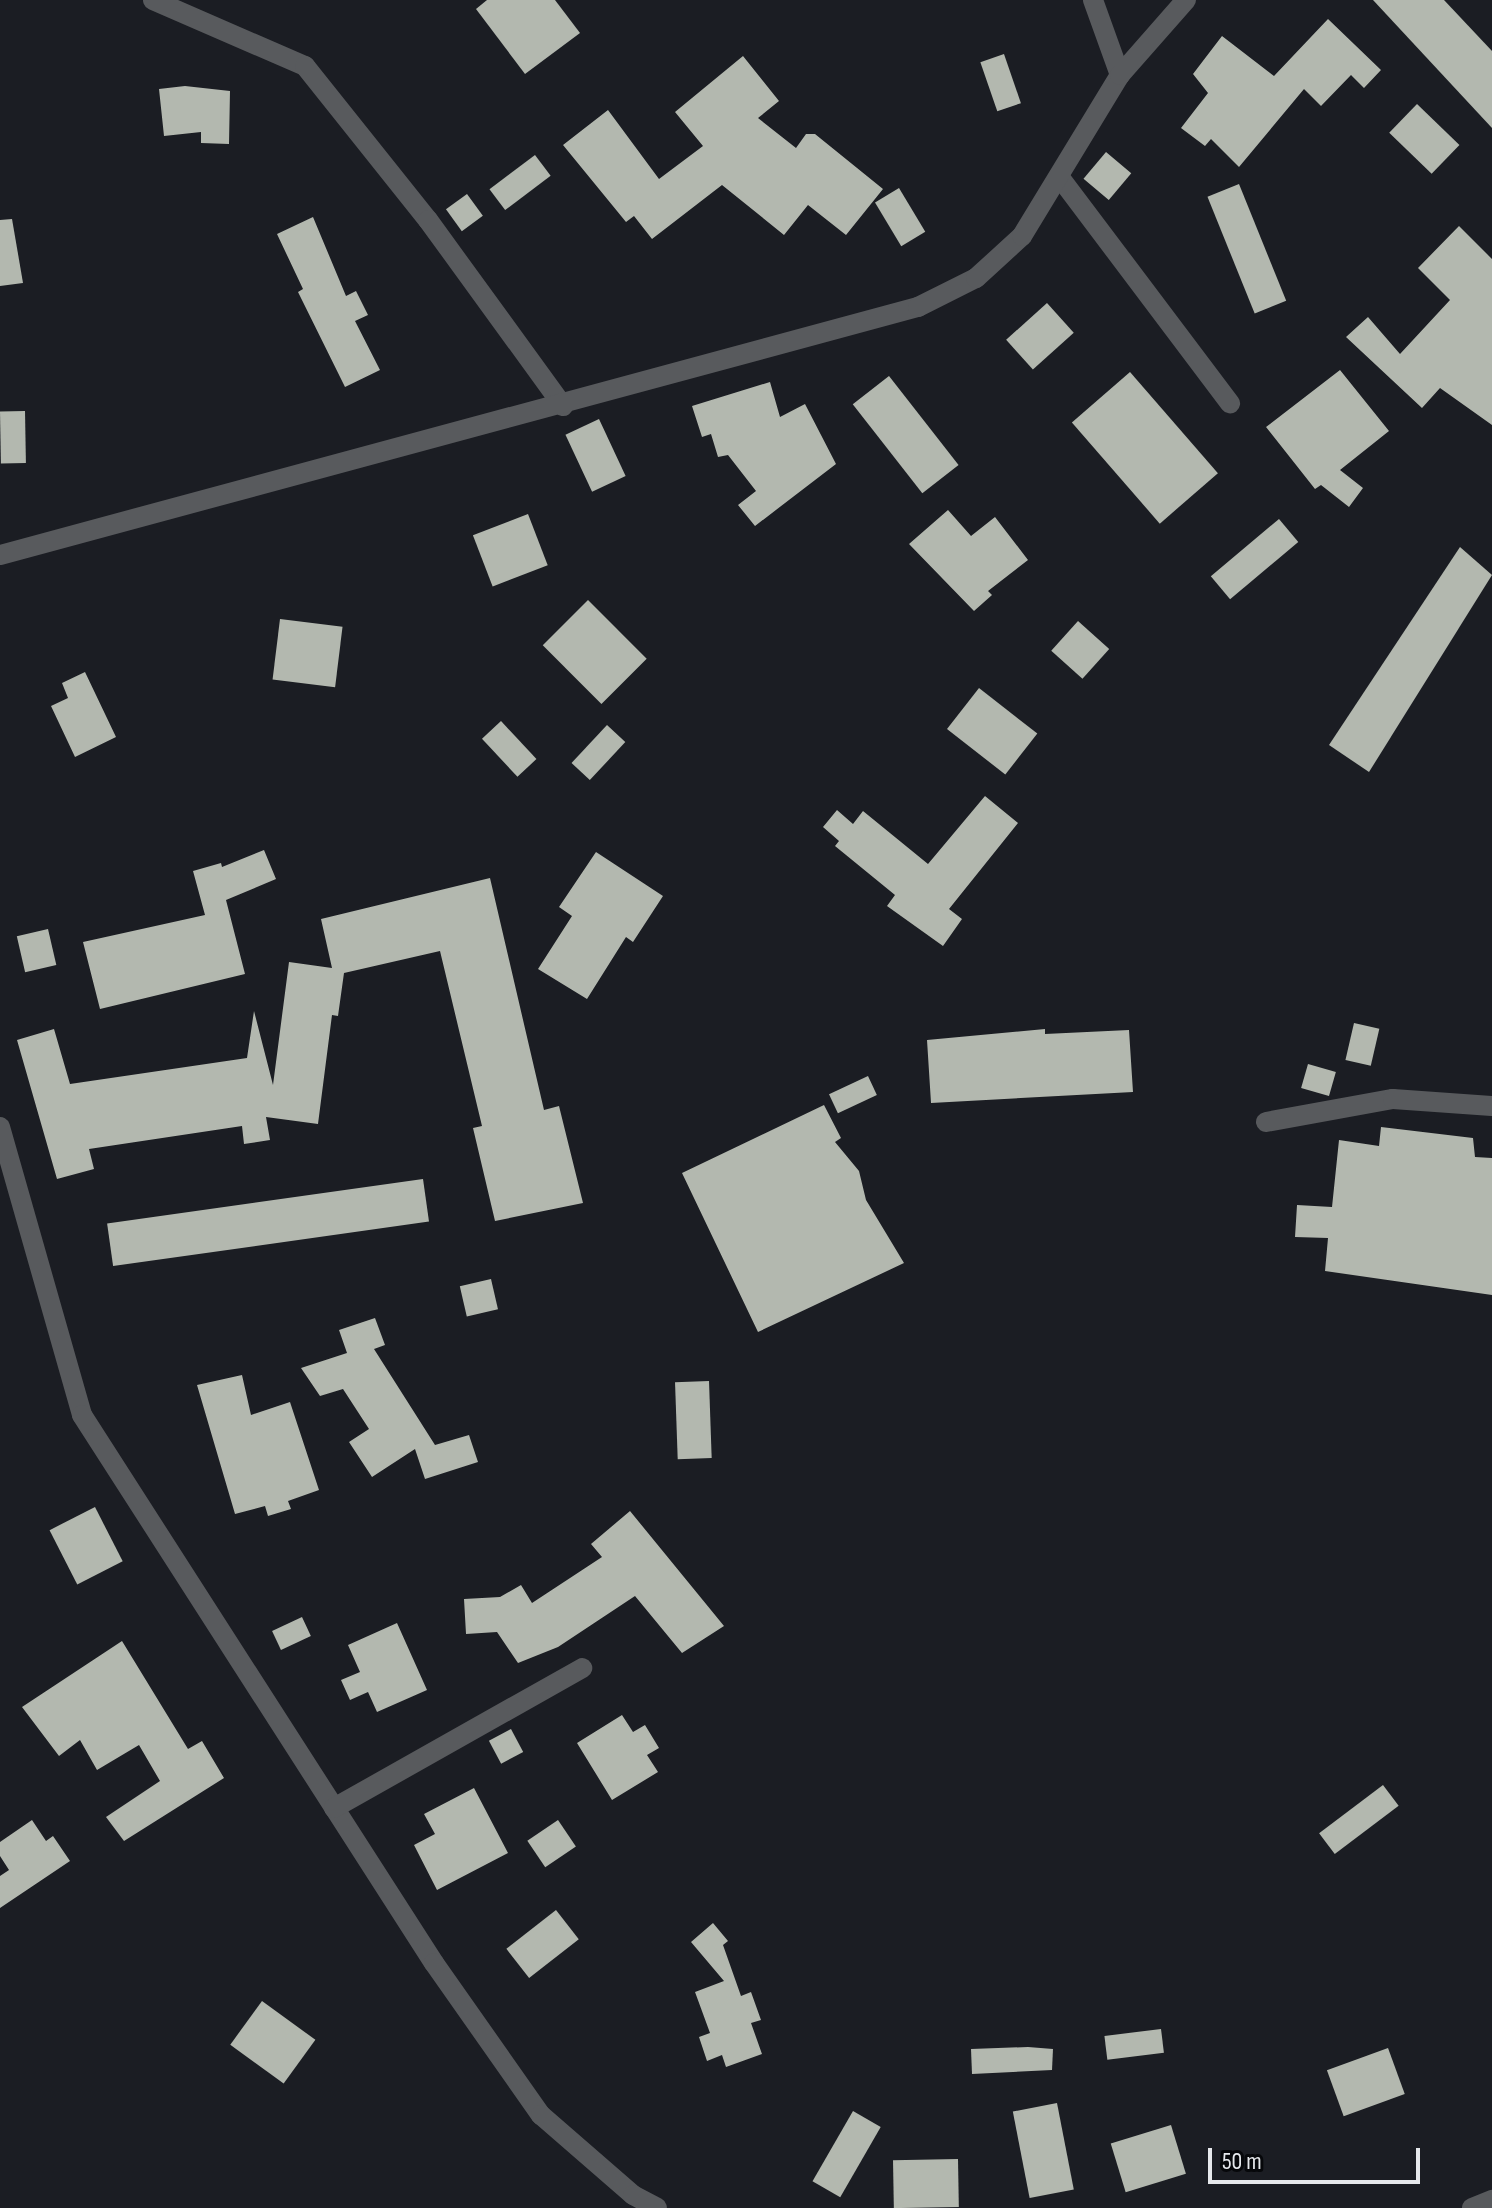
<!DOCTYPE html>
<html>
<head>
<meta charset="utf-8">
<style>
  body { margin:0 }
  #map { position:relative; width:1492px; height:2208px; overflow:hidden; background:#1b1d23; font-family:"Sofia Sans Condensed",sans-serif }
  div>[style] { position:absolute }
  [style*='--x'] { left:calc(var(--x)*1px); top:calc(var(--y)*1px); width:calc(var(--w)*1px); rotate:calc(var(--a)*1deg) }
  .building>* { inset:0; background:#b3b8af; transform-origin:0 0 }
  .minor>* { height:20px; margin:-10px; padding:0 10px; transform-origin:10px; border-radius:10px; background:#585a5d }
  span { translate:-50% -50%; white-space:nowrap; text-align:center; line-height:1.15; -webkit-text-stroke:8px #06070a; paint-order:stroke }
  .scale { position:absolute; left:1208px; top:2148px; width:212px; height:36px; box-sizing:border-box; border:4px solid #e6e8ec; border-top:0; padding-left:10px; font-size:24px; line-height:28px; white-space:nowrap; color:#e6e8ec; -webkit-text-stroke:6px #06070a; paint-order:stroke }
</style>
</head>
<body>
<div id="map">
  <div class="building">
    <div style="clip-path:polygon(487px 0,555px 0,580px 33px,525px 74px,476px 9px)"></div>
    <div style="clip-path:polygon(1373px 0,1444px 0,1492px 51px,1492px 128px)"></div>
    <div style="clip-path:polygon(1328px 19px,1381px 70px,1364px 88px,1351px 75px,1321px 106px,1304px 89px,1239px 167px,1211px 139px,1205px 146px,1181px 128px,1208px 93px,1193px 74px,1222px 36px,1274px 76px)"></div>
    <div style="left:1004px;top:54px;width:52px;height:25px;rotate:71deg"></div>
    <div style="clip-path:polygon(743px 56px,779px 101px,758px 118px,796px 148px,806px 134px,815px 134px,883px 189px,846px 235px,808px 205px,784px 235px,722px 185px,652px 239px,634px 216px,626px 222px,563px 145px,608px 110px,659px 179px,703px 146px,675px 112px)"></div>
    <div style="clip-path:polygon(185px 86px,230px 91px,229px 144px,201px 143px,201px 132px,164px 136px,159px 89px)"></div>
    <div style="left:1417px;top:104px;width:59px;height:40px;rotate:44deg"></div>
    <div style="left:1106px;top:152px;width:33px;height:35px;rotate:40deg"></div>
    <div style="left:535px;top:155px;width:26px;height:57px;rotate:53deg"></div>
    <div style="left:1239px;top:184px;width:126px;height:34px;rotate:68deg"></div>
    <div style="left:899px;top:188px;width:51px;height:28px;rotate:59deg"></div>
    <div style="left:467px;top:194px;width:27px;height:26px;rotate:54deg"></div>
    <div style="clip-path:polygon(313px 217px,346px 296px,356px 291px,368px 315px,355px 321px,380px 370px,345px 387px,298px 292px,303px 289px,277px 234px)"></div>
    <div style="clip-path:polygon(12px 219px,23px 283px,0 286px,0 220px)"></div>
    <div style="clip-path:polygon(1459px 226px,1492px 259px,1492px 425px,1440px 388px,1422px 408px,1346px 337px,1368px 317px,1400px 354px,1450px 300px,1418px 268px)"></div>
    <div style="left:1047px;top:303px;width:40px;height:55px;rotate:48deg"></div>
    <div style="clip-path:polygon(1340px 370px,1389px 431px,1340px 470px,1363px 488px,1349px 507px,1321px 485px,1315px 489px,1266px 427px)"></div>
    <div style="left:1130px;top:372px;width:134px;height:77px;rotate:49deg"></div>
    <div style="left:889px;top:376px;width:113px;height:46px;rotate:52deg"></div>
    <div style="clip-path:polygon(770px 382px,780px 417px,805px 404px,836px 464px,755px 526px,738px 505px,756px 491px,728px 455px,718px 457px,711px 434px,702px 437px,692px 406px)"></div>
    <div style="left:25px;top:411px;width:52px;height:25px;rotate:89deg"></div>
    <div style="left:599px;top:419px;width:63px;height:37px;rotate:65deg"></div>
    <div style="clip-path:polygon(948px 510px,971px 536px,995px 517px,1028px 560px,988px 591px,992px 595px,974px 611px,909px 544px)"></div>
    <div style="left:528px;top:514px;width:55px;height:59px;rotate:69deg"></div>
    <div style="left:1279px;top:519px;width:30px;height:89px;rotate:50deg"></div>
    <div style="clip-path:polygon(1460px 547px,1492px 575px,1369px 772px,1329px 745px)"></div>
    <div style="left:588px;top:600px;width:83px;height:64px;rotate:45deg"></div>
    <div style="left:280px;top:619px;width:63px;height:61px;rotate:7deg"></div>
    <div style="left:1078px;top:621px;width:42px;height:40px;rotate:42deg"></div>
    <div style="clip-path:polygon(85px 672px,116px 737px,75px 757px,51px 706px,68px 698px,62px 683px)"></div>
    <div style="left:979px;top:688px;width:74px;height:52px;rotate:38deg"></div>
    <div style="left:501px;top:721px;width:52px;height:26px;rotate:47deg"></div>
    <div style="left:607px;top:725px;width:25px;height:52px;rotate:43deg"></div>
    <div style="clip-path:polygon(985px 796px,1018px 823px,949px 909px,962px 919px,943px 946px,887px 906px,895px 895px,835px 846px,839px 841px,823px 827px,837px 810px,853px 824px,863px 811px,928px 864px)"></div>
    <div style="clip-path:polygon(264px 850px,276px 879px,226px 900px,245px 974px,100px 1009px,83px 942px,205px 915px,193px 871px,221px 863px,222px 867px)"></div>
    <div style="clip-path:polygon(596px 852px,663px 896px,633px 942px,626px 937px,587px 999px,538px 969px,572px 916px,559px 907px)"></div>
    <div style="clip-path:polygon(490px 878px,544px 1110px,559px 1106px,583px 1203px,495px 1221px,473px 1128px,482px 1126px,440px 951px,344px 973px,338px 1016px,332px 1015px,318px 1124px,266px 1117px,270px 1140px,244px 1144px,242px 1126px,89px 1149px,94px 1169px,57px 1179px,17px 1040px,54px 1029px,70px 1084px,247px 1058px,254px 1011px,273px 1085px,289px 962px,332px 968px,321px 919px)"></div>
    <div style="left:48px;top:929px;width:37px;height:32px;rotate:77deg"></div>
    <div style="left:1354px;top:1023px;width:26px;height:38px;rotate:13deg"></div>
    <div style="clip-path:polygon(1045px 1029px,1045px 1034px,1129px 1030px,1133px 1092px,931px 1103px,927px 1040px)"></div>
    <div style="left:1308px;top:1064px;width:29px;height:25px;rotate:16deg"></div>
    <div style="left:868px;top:1076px;width:21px;height:43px;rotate:65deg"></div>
    <div style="clip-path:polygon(824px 1105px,841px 1138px,835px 1142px,859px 1171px,866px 1200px,904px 1263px,758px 1332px,682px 1173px)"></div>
    <div style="clip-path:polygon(1381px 1127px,1473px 1138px,1475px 1157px,1492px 1158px,1492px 1295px,1325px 1271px,1328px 1238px,1295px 1237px,1297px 1205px,1332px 1207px,1339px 1140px,1379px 1146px)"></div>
    <div style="left:423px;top:1179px;width:43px;height:319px;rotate:82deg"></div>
    <div style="left:491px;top:1279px;width:31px;height:32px;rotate:77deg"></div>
    <div style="clip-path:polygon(375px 1318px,385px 1345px,374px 1349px,435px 1445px,469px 1435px,478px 1462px,425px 1479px,415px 1449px,372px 1477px,349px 1442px,369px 1429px,343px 1389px,320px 1396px,301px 1368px,347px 1353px,339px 1330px)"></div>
    <div style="clip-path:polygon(242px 1375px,251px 1415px,290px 1402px,319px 1490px,288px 1501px,291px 1509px,268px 1516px,265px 1506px,235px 1514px,197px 1385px)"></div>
    <div style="left:709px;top:1381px;width:77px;height:34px;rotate:88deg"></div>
    <div style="left:95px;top:1507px;width:61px;height:51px;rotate:63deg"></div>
    <div style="clip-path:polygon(630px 1511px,724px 1626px,682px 1653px,635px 1596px,558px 1647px,518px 1663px,497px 1632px,466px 1634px,464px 1599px,500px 1597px,521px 1585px,532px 1603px,602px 1557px,591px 1544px)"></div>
    <div style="left:302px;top:1617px;width:21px;height:33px;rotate:65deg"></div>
    <div style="clip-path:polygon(397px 1623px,427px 1690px,377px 1712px,368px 1692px,350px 1700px,341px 1680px,360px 1672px,348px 1645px)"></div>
    <div style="clip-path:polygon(122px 1641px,188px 1749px,202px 1741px,224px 1778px,124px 1841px,106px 1817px,160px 1781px,139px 1745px,97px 1770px,80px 1740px,59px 1756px,22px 1707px)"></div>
    <div style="clip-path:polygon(622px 1715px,633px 1732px,645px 1725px,659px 1748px,647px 1755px,658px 1772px,612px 1800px,577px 1743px)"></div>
    <div style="left:511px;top:1729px;width:26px;height:25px;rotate:62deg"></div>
    <div style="left:1383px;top:1785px;width:26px;height:80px;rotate:53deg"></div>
    <div style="clip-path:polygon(474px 1788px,508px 1853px,437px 1890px,414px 1845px,435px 1834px,424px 1814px)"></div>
    <div style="clip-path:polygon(32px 1820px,46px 1841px,53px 1836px,70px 1861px,0 1908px,0 1876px,9px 1870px,0 1856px,0 1842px)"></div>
    <div style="left:558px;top:1820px;width:32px;height:37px;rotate:56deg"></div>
    <div style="left:556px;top:1910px;width:37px;height:63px;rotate:52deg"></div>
    <div style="clip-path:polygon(713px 1923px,728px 1941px,723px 1945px,741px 1996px,751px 1992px,761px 2020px,751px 2023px,762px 2054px,726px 2067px,722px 2055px,707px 2061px,699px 2037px,710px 2033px,695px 1992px,724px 1981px,691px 1942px)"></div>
    <div style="left:262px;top:2001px;width:66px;height:54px;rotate:36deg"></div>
    <div style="left:1161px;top:2029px;width:24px;height:57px;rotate:83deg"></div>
    <div style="clip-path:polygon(1028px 2047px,1053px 2049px,1052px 2070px,972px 2074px,971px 2049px)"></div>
    <div style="left:1388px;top:2048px;width:49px;height:65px;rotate:70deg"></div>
    <div style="left:1057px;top:2103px;width:88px;height:45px;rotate:79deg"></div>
    <div style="left:853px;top:2111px;width:32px;height:81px;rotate:30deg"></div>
    <div style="left:1171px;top:2125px;width:51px;height:63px;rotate:73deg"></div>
    <div style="left:958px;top:2159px;width:48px;height:65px;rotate:89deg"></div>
  </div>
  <div class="minor">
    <div style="--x:153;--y:0;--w:166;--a:23.5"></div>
    <div style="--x:305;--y:66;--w:197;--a:51.4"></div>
    <div style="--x:428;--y:220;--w:230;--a:54"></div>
    <div style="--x:1093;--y:0;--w:80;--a:70.2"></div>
    <div style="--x:1061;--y:179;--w:281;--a:53"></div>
    <div style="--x:0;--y:555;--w:951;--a:-15.12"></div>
    <div style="--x:918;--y:307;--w:65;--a:-26.6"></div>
    <div style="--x:976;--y:278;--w:62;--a:-42.4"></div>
    <div style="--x:1022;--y:236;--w:188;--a:-58.7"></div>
    <div style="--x:1120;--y:75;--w:100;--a:-48.7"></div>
    <div style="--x:1266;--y:1122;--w:129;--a:-10.3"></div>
    <div style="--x:1393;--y:1099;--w:99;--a:4"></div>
    <div style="--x:0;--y:1127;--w:299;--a:74.1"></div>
    <div style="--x:82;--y:1415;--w:651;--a:57.29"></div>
    <div style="--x:434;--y:1963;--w:186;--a:54.9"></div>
    <div style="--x:541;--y:2115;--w:122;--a:41"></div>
    <div style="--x:633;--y:2195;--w:27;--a:28"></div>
    <div style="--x:334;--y:1808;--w:285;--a:-29.4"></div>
    <div style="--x:1472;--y:2208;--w:22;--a:-22"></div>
  </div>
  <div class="scale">50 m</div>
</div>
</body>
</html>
